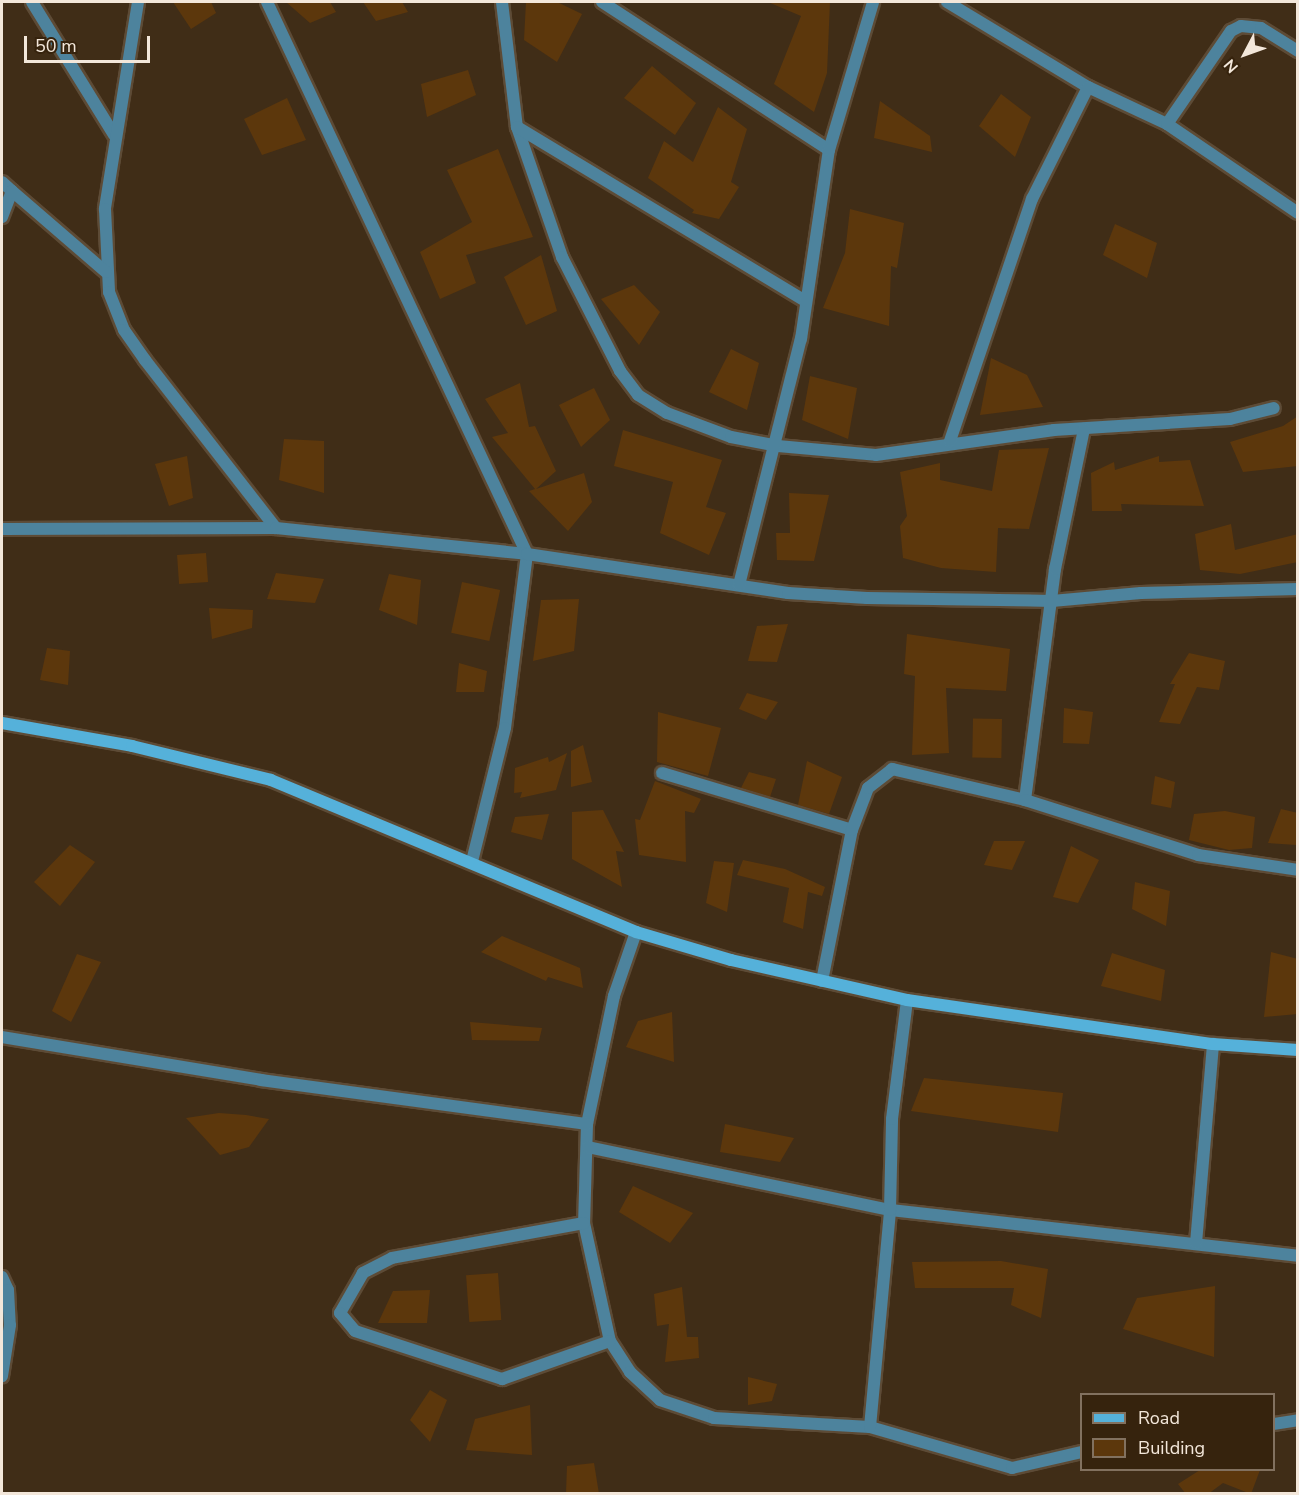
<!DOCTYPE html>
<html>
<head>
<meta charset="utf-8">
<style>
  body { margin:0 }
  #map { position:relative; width:1299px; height:1495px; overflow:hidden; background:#402d17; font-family:"Nunito Sans",sans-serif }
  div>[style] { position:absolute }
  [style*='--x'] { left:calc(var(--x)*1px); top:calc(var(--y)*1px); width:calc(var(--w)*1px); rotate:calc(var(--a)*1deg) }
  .building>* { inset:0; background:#5c370c; transform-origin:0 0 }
  .roads { filter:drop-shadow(2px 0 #5d4b36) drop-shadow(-2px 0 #5d4b36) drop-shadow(0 2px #5d4b36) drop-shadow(0 -2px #5d4b36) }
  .street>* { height:12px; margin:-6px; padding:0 6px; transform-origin:6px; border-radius:6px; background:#4d839d }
  .secondary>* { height:12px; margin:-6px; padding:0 6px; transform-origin:6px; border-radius:6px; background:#55b1da }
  span { translate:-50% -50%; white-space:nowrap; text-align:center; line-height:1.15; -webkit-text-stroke:6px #36230d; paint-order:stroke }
  .frame { position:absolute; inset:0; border:3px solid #f3e7da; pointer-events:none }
  .legend { position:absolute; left:1080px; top:1393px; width:195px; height:78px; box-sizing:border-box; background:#36230d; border:2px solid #82715f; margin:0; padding:8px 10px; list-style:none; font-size:18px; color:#f3e7da }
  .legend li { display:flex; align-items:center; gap:12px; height:30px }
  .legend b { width:30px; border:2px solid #82715f }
  .north { position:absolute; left:1215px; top:24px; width:60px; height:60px; -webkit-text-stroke:4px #36230d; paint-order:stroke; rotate:229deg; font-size:16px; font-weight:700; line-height:24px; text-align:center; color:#f3e7da }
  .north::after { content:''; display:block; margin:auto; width:21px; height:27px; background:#f3e7da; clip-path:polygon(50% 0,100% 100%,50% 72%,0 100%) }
  .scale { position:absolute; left:24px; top:36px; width:126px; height:27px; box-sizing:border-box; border:3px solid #f3e7da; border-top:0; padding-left:8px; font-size:18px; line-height:21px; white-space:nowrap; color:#f3e7da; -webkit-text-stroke:4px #36230d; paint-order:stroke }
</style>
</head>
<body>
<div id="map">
  <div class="building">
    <div style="clip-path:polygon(173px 2px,211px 2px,216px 13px,191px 29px)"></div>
    <div style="clip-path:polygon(286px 2px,330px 2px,336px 12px,310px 23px)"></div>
    <div style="clip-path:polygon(363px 2px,402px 2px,408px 12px,376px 21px)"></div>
    <div style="clip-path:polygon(526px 2px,557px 2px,582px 14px,557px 62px,524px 40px)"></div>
    <div style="clip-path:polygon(768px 2px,830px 2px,827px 73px,814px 112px,774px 84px,801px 16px)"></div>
    <div style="clip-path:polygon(652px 66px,696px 103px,675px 135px,624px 98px)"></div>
    <div style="clip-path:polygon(468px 70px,476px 95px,427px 117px,421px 84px)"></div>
    <div style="clip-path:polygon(1001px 94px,1031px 117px,1015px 157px,979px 126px)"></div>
    <div style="clip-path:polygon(287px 98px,306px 140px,262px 155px,244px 119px)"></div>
    <div style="clip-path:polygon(880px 101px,930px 136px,932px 152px,874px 138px)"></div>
    <div style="clip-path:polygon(718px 107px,747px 129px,731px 182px,739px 187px,719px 219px,692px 213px,694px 210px,648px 178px,664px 141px,693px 162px)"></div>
    <div style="clip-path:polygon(498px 149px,533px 237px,466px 255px,476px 283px,440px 299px,420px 252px,472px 222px,447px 170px)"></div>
    <div style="clip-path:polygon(850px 209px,904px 223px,897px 268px,891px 266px,889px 326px,823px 308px,845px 253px)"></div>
    <div style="clip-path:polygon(1115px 224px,1157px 243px,1147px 278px,1103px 255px)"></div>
    <div style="clip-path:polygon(541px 255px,557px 311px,526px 325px,504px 277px)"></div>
    <div style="clip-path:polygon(634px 285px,660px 312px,639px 345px,601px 299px)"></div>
    <div style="clip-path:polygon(731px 349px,759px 363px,747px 410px,709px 392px)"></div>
    <div style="clip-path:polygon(991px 358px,1027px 375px,1043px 407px,980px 415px)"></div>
    <div style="clip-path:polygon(810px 376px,857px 388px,848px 439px,802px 420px)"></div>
    <div style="clip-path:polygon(520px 383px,529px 427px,535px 426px,556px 471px,536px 489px,584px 473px,592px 502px,568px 531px,529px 491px,535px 489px,492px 437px,508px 433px,485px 399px)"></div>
    <div style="clip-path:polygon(594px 388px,610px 420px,581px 447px,559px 405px)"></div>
    <div style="clip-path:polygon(1298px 416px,1298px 466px,1243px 472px,1230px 442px,1283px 426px)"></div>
    <div style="clip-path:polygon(623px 430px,722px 460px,706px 507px,726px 513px,709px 555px,660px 533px,673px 482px,614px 466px)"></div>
    <div style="clip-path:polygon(284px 439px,324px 441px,324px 493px,279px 480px)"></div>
    <div style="clip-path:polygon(1049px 448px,1029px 529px,998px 528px,996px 572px,941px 568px,903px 558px,900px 526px,907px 516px,900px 472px,940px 463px,940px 480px,992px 491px,999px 450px)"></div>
    <div style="clip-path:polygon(187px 456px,193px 498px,169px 506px,155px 464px)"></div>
    <div style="clip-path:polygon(1159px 456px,1159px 462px,1190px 460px,1204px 506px,1121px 504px,1122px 511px,1092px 511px,1091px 473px,1114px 462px,1115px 470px)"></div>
    <div style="clip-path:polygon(789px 493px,829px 495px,814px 561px,777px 560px,776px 533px,790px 533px)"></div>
    <div style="clip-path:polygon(1231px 524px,1235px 550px,1298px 534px,1298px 562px,1240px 574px,1200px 570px,1195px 534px)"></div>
    <div style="left:206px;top:553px;width:29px;height:29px;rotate:86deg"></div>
    <div style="clip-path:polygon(276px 573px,324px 579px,315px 603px,267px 599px)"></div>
    <div style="clip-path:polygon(389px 574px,421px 580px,417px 625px,379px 610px)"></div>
    <div style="left:462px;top:582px;width:39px;height:52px;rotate:12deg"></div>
    <div style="clip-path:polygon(579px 599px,574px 651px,533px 661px,541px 600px)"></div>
    <div style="clip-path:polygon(209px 608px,253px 610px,252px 628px,212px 639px)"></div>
    <div style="clip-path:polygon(788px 624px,777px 662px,748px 661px,757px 626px)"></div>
    <div style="clip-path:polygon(907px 634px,1010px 649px,1006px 691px,946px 688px,949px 753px,912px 755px,915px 676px,904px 674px)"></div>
    <div style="clip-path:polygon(47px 648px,70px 651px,68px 685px,40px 680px)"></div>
    <div style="clip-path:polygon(1189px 653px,1225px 661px,1219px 690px,1197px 687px,1180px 724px,1159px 722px,1175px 684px,1170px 684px)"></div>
    <div style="clip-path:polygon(459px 663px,487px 671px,484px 692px,456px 692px)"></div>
    <div style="clip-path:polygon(747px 693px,778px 702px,766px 720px,739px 709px)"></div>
    <div style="clip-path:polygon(1064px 708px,1093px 712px,1089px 744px,1063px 743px)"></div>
    <div style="clip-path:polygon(658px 712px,721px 728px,708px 776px,657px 762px)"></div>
    <div style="left:1002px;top:719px;width:39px;height:29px;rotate:91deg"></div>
    <div style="clip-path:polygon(583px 745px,592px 782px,571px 787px,571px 751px)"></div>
    <div style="clip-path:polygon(567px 753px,556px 790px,520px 798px,522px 792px,514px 793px,515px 768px,548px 757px,549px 762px)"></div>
    <div style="clip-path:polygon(807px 761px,842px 777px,829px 814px,798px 805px)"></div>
    <div style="clip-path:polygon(749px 772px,776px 779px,770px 797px,741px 788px)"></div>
    <div style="clip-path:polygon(1155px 776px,1175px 782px,1171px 808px,1151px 804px)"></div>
    <div style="clip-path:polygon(655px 781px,701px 799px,694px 813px,685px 811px,686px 862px,639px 855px,635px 819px,640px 820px)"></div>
    <div style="clip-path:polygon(1281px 809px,1298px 813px,1297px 845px,1268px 843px)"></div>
    <div style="clip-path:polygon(603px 810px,624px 852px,616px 851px,622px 887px,572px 859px,572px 812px)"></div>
    <div style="clip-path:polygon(1225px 811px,1255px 817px,1252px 848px,1229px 850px,1189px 840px,1194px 814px)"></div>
    <div style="clip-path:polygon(549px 814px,542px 840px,511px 832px,515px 817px)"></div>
    <div style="clip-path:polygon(994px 841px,1025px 841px,1012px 870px,984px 865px)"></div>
    <div style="clip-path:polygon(70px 845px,95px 862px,60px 906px,34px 882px)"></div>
    <div style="clip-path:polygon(1071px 846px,1099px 860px,1078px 903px,1053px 897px)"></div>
    <div style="clip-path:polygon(743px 860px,785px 869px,825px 887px,822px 896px,808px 892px,803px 929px,783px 922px,789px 888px,737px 875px)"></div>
    <div style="clip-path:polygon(714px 861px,734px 863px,727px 912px,706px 903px)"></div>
    <div style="clip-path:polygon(1135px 882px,1170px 891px,1166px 926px,1132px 909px)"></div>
    <div style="clip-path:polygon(502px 936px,580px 968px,583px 988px,548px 977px,546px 981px,481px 952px)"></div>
    <div style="clip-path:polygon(1271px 952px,1298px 959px,1298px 1014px,1264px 1017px)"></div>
    <div style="clip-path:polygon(1112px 953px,1165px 970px,1161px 1001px,1101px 986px)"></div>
    <div style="clip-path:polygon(77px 954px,101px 962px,71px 1022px,52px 1011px)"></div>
    <div style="clip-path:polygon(672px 1012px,674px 1062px,626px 1047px,638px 1021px)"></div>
    <div style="clip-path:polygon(470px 1022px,542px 1028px,539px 1041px,472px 1040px)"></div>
    <div style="clip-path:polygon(924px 1078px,1063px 1093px,1058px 1132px,911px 1111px)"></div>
    <div style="clip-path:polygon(219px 1113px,246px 1115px,269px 1119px,249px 1147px,220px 1155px,186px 1118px)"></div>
    <div style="clip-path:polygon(725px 1124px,794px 1138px,780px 1162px,720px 1152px)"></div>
    <div style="clip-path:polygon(633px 1186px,693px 1213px,670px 1243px,619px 1212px)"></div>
    <div style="clip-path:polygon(1001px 1261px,1048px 1269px,1041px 1318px,1011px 1305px,1014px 1288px,915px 1288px,912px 1262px)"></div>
    <div style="left:498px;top:1273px;width:47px;height:32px;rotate:86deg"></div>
    <div style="clip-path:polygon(1215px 1286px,1214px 1357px,1123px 1329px,1137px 1298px)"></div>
    <div style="clip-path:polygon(682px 1287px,687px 1337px,698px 1337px,699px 1358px,665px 1362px,669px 1324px,657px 1326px,654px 1294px)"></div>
    <div style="clip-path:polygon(430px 1290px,427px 1323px,378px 1323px,393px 1291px)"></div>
    <div style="clip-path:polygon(748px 1377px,777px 1384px,772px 1401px,748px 1405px)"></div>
    <div style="clip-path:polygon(430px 1390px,447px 1400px,430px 1442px,410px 1420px)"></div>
    <div style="clip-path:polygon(530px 1405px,532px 1455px,466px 1450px,475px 1419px)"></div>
    <div style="clip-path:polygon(594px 1463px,599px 1494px,566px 1494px,567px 1466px)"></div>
    <div style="clip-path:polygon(1200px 1470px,1260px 1470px,1251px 1494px,1223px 1483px,1208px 1494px,1186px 1494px,1178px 1484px)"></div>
  </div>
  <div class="roads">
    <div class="street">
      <div style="--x:32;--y:2;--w:156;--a:58.3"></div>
      <div style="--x:138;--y:2;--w:210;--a:99.1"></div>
      <div style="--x:105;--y:209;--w:83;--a:87.2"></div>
      <div style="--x:109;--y:292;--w:41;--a:68.5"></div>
      <div style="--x:124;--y:330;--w:37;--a:55"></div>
      <div style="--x:145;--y:360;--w:213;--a:52.1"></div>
      <div style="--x:267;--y:2;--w:610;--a:64.78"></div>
      <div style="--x:527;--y:554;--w:175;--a:97.2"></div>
      <div style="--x:505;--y:728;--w:137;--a:103.9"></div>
      <div style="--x:502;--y:2;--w:126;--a:83.2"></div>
      <div style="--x:517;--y:127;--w:138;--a:70.9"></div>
      <div style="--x:562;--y:257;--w:128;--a:63"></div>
      <div style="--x:620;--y:371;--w:30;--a:53"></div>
      <div style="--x:638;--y:395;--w:34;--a:32"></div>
      <div style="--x:667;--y:413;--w:68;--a:20.6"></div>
      <div style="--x:731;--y:437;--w:48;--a:10.8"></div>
      <div style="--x:778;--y:446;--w:98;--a:5.2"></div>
      <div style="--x:876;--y:455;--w:180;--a:-8"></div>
      <div style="--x:1054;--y:430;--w:176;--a:-3.6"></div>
      <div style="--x:1230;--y:419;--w:45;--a:-14"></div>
      <div style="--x:602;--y:2;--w:271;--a:33.1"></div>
      <div style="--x:947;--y:2;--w:165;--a:31.1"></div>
      <div style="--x:1088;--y:87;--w:87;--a:25.1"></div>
      <div style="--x:1167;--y:124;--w:113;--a:-55.5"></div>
      <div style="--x:1231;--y:31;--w:11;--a:-27"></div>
      <div style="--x:1241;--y:26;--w:20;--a:6"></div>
      <div style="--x:1261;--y:28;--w:44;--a:31.9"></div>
      <div style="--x:1167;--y:124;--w:158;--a:34.2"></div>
      <div style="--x:517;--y:127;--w:336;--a:31.1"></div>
      <div style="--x:2;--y:182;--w:13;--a:42"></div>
      <div style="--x:12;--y:191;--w:28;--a:111"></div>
      <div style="--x:12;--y:191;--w:124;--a:40.8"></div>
      <div style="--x:950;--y:441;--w:256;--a:-71.3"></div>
      <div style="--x:1032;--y:199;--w:125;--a:-63.4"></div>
      <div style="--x:2;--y:529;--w:274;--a:-0.2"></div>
      <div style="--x:276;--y:528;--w:252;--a:5.9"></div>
      <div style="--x:527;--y:554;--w:264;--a:8.5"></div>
      <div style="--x:788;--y:593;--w:79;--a:3.6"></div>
      <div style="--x:867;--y:598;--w:185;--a:0.9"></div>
      <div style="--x:1052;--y:601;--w:89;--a:-5.1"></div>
      <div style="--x:1141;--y:593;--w:157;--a:-1.5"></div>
      <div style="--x:739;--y:585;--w:254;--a:-75.9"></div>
      <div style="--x:801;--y:339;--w:191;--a:-81.6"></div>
      <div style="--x:829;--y:150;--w:154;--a:-73.4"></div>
      <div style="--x:662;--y:773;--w:198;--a:16.7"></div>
      <div style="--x:1025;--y:800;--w:233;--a:-82.6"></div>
      <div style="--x:1055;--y:569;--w:143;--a:-78.3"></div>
      <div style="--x:636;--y:932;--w:68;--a:109"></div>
      <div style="--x:614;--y:996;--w:131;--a:101.9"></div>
      <div style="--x:587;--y:1124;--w:99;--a:91.7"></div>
      <div style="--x:584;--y:1223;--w:121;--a:77.6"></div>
      <div style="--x:610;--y:1341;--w:37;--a:57"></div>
      <div style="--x:630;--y:1372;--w:41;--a:43"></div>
      <div style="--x:660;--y:1400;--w:57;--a:18.4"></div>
      <div style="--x:714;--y:1418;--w:156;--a:3.3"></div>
      <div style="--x:870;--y:1427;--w:148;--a:16.1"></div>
      <div style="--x:1012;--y:1468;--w:72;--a:-12.9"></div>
      <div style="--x:822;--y:981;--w:154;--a:-78.8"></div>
      <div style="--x:852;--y:830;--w:45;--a:-69.1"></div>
      <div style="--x:868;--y:788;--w:31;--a:-38"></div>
      <div style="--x:892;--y:769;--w:137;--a:13.1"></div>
      <div style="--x:1025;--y:800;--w:182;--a:17.6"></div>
      <div style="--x:1198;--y:855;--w:101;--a:8.5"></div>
      <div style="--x:2;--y:1037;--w:263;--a:9.4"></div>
      <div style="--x:261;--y:1080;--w:329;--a:7.7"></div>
      <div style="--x:588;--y:1147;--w:309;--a:11.8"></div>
      <div style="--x:890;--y:1210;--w:411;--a:6.4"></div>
      <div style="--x:584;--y:1223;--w:195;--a:169.7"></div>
      <div style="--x:392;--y:1258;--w:33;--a:153"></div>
      <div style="--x:363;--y:1273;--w:46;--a:119.9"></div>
      <div style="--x:340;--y:1313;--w:23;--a:50"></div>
      <div style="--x:355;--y:1331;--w:155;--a:18.1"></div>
      <div style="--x:502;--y:1379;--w:114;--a:-19.4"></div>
      <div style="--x:1196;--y:1243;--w:200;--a:-85.1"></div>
      <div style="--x:2;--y:1277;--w:14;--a:65"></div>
      <div style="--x:8;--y:1290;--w:35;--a:87"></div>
      <div style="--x:10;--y:1325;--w:52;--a:98.9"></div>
      <div style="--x:1274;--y:1424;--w:24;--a:-9"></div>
      <div style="--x:870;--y:1427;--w:218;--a:-84.7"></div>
      <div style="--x:890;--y:1210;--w:91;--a:-88.7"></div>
      <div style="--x:892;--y:1119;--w:120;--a:-82.8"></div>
    </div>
    <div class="secondary">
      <div style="--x:2;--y:723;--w:132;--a:10"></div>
      <div style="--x:132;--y:746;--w:143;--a:13.7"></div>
      <div style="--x:271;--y:780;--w:395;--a:22.6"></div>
      <div style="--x:636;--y:932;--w:99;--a:16.4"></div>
      <div style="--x:731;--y:960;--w:180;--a:12.8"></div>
      <div style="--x:907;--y:1000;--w:309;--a:8.2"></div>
      <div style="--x:1213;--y:1044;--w:85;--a:4"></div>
    </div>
  </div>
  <div class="frame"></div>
  <ul class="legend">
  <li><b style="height:8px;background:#55b1da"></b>Road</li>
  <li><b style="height:16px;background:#5c370c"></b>Building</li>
  </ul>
  <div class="north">N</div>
  <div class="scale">50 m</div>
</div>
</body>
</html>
